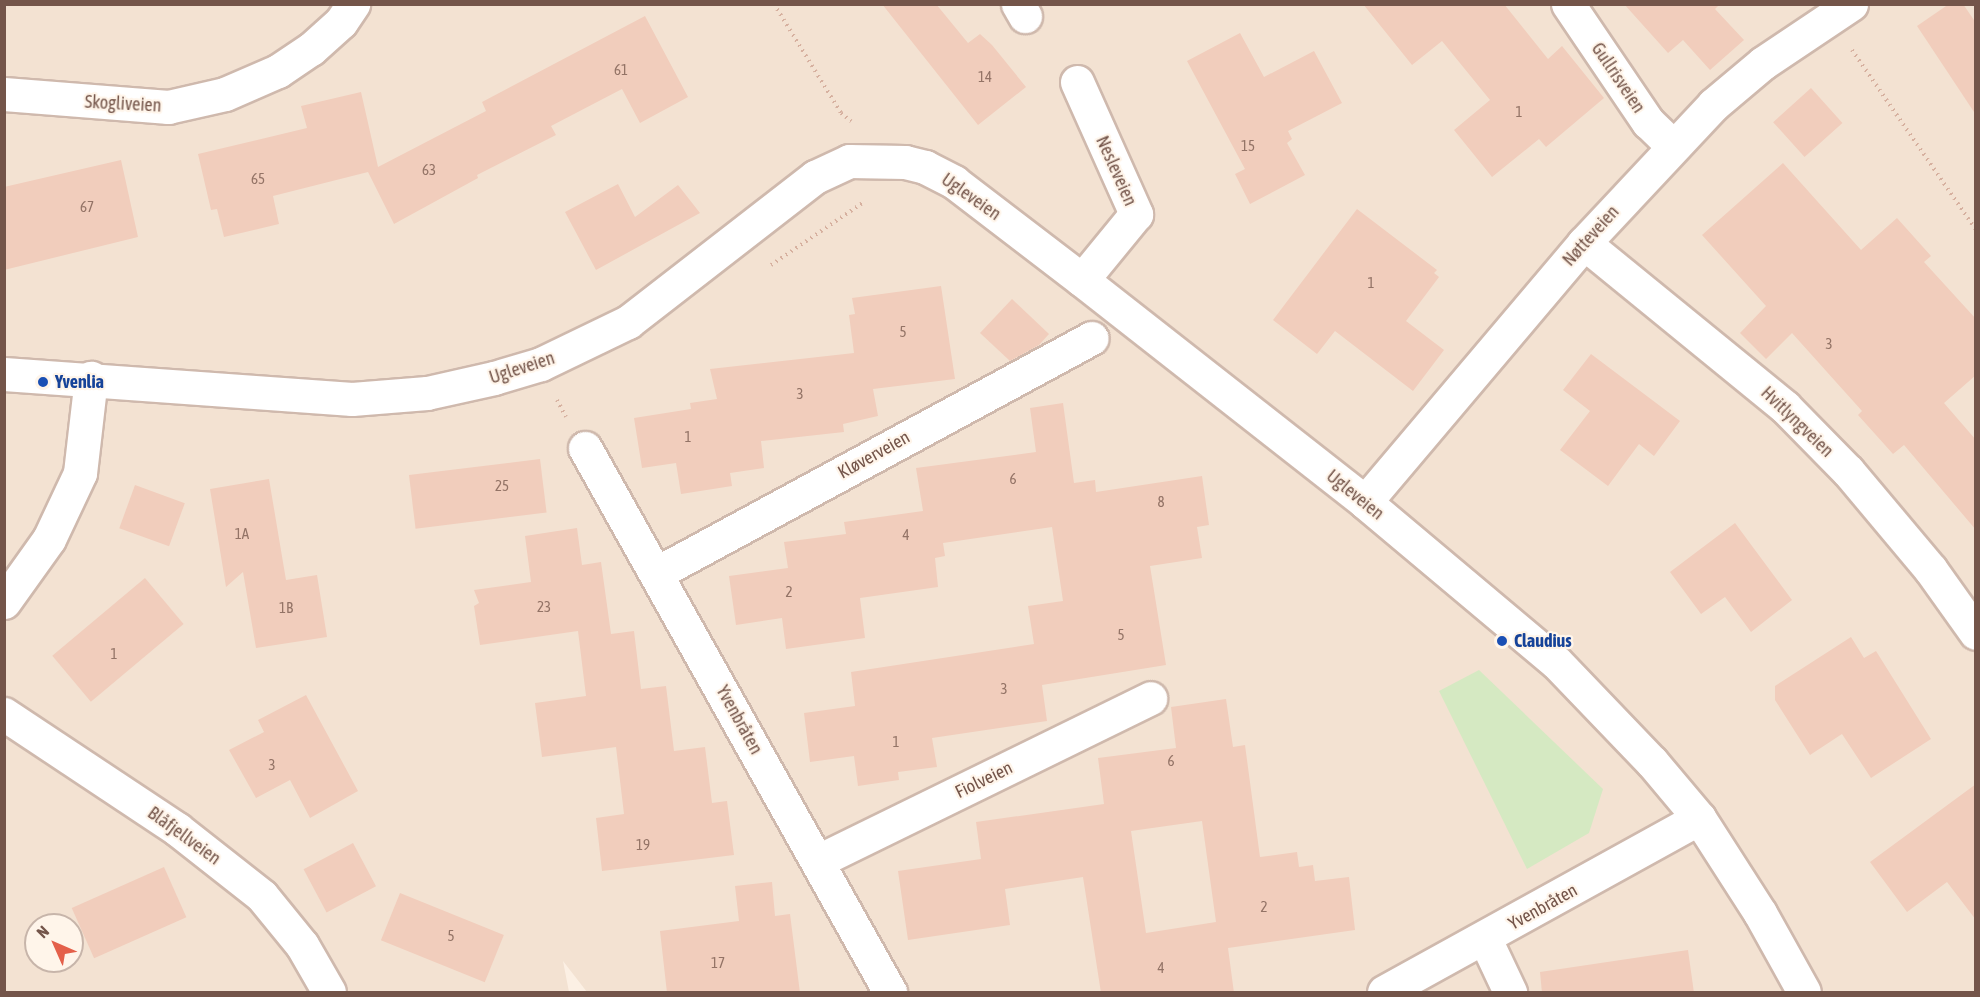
<!DOCTYPE html>
<html>
<head>
<meta charset="utf-8">
<style>
  body { margin:0 }
  #map { position:relative; width:1980px; height:997px; overflow:hidden; background:#fcf0e4; font-family:"Asap Condensed",sans-serif }
  div>[style] { position:absolute }
  [style*='--x'] { left:calc(var(--x)*1px); top:calc(var(--y)*1px); width:calc(var(--w)*1px); rotate:calc(var(--a)*1deg) }
  .residential>* { inset:0; background:#f3e2d2 }
  .green>* { inset:0; background:#d5e9c2 }
  .building>* { inset:0; background:#f1cdbc; transform-origin:0 0 }
  .path>* { height:4px; margin-top:-2px; transform-origin:0; background:repeating-linear-gradient(90deg,#d6b09f 0 1.5px,transparent 0 6px) }
  .roads { filter:drop-shadow(2px 0 #cfb9ad) drop-shadow(-2px 0 #cfb9ad) drop-shadow(0 2px #cfb9ad) drop-shadow(0 -2px #cfb9ad) }
  .minor>* { height:33px; margin:-16.5px; padding:0 16.5px; transform-origin:16.5px; border-radius:16.5px; background:#fff }
  .dots>* { width:16px; height:16px; translate:-50% -50%; box-sizing:border-box; border:3px solid #fff5ea; border-radius:50% }
  span { translate:-50% -50%; white-space:nowrap; text-align:center; line-height:1.15; -webkit-text-stroke:4.5px #fff5ea; paint-order:stroke }
  .number-label { font-size:15px; color:#937366 }
  .number-label span { -webkit-text-stroke-width:0 }
  .street-label { font-size:18px; color:#74554a }
  .transit-label { font-size:18px; color:#164399; font-weight:700 }
  .left { translate:0 -50%; text-align:left }
  .frame { position:absolute; inset:0; border:6px solid #74554a; pointer-events:none }
  .north { position:absolute; left:24px; top:913px; width:60px; height:60px; box-sizing:border-box; background:#fff5ea; border:2px solid #c7b5aa; border-radius:50%; rotate:315deg; font-size:16px; font-weight:700; line-height:24px; text-align:center; color:#74554a }
  .north::after { content:''; display:block; margin:auto; width:21px; height:27px; background:#e4604a; clip-path:polygon(50% 0,100% 100%,50% 72%,0 100%) }
</style>
</head>
<body>
<div id="map">
  <div class="residential">
    <div style="clip-path:polygon(evenodd,5px 5px,1975px 5px,1975px 992px,587px 992px,563px 961px,569px 992px,5px 992px,5px 5px,36px 925px,72px 925px,72px 961px,36px 961px,36px 925px)"></div>
  </div>
  <div class="green">
    <div style="clip-path:polygon(1479px 670px,1603px 789px,1589px 833px,1527px 869px,1439px 691px)"></div>
  </div>
  <div class="building">
    <div style="clip-path:polygon(882px 4px,936px 4px,968px 43px,980px 34px,992px 45px,1026px 87px,978px 125px)"></div>
    <div style="clip-path:polygon(1363px 4px,1504px 4px,1548px 59px,1562px 46px,1604px 98px,1546px 147px,1539px 139px,1492px 177px,1454px 130px,1490px 100px,1442px 41px,1412px 65px)"></div>
    <div style="clip-path:polygon(1624px 4px,1720px 4px,1715px 9px,1744px 40px,1710px 70px,1683px 40px,1668px 53px)"></div>
    <div style="clip-path:polygon(1949px 4px,1963px 4px,1976px 23px,1976px 115px,1917px 26px)"></div>
    <div style="clip-path:polygon(645px 16px,688px 97px,640px 123px,622px 89px,551px 126px,556px 135px,477px 175px,478px 178px,394px 224px,368px 172px,273px 196px,279px 224px,224px 237px,217px 209px,211px 210px,198px 154px,307px 128px,301px 106px,361px 92px,378px 167px,486px 111px,482px 102px)"></div>
    <div style="clip-path:polygon(1240px 33px,1264px 77px,1314px 51px,1342px 103px,1288px 131px,1292px 139px,1287px 143px,1305px 175px,1250px 204px,1235px 174px,1245px 169px,1187px 61px)"></div>
    <div style="left:1811px;top:88px;width:47px;height:51px;rotate:48deg"></div>
    <div style="clip-path:polygon(121px 160px,138px 237px,4px 270px,4px 187px)"></div>
    <div style="clip-path:polygon(1783px 163px,1861px 250px,1897px 218px,1931px 256px,1924px 262px,1976px 319px,1976px 375px,1944px 403px,1976px 440px,1976px 530px,1904px 445px,1893px 454px,1858px 415px,1862px 411px,1792px 333px,1766px 359px,1740px 333px,1766px 306px,1702px 235px)"></div>
    <div style="clip-path:polygon(618px 184px,635px 217px,678px 185px,700px 213px,596px 270px,565px 212px)"></div>
    <div style="clip-path:polygon(1357px 209px,1437px 270px,1434px 273px,1439px 277px,1406px 321px,1444px 350px,1413px 391px,1335px 331px,1317px 354px,1273px 320px)"></div>
    <div style="clip-path:polygon(941px 286px,955px 379px,873px 389px,878px 416px,843px 424px,844px 432px,761px 441px,764px 468px,730px 473px,732px 486px,681px 494px,676px 463px,642px 468px,634px 418px,691px 409px,690px 403px,717px 399px,710px 369px,854px 353px,849px 315px,855px 314px,852px 298px)"></div>
    <div style="clip-path:polygon(1012px 299px,1049px 334px,1039px 345px,1010px 361px,980px 333px)"></div>
    <div style="clip-path:polygon(1591px 354px,1680px 421px,1654px 456px,1639px 444px,1608px 486px,1560px 450px,1590px 411px,1563px 390px)"></div>
    <div style="clip-path:polygon(1063px 403px,1074px 483px,1095px 480px,1096px 492px,1202px 476px,1209px 525px,1197px 527px,1202px 558px,1150px 566px,1166px 665px,1042px 685px,1047px 721px,932px 738px,937px 767px,898px 772px,899px 780px,858px 786px,854px 756px,810px 762px,804px 713px,855px 706px,851px 672px,1034px 644px,1028px 606px,1063px 601px,1052px 527px,943px 543px,945px 556px,935px 558px,938px 587px,860px 598px,865px 638px,786px 649px,782px 618px,736px 625px,729px 576px,788px 568px,784px 542px,846px 534px,844px 522px,923px 511px,916px 468px,1036px 452px,1030px 408px)"></div>
    <div style="left:540px;top:459px;width:54px;height:132px;rotate:83deg"></div>
    <div style="clip-path:polygon(269px 479px,286px 580px,317px 575px,327px 637px,256px 648px,243px 572px,226px 587px,210px 489px)"></div>
    <div style="left:135px;top:485px;width:53px;height:46px;rotate:20deg"></div>
    <div style="clip-path:polygon(1735px 523px,1792px 600px,1751px 632px,1725px 597px,1701px 614px,1670px 572px)"></div>
    <div style="clip-path:polygon(577px 528px,582px 565px,601px 562px,611px 634px,634px 631px,641px 689px,666px 686px,674px 751px,705px 747px,712px 803px,727px 801px,734px 855px,602px 871px,596px 818px,624px 814px,616px 747px,542px 757px,535px 703px,586px 696px,578px 631px,480px 645px,474px 606px,479px 603px,474px 590px,531px 582px,525px 536px)"></div>
    <div style="left:145px;top:578px;width:60px;height:121px;rotate:50deg"></div>
    <div style="clip-path:polygon(1851px 637px,1864px 658px,1876px 651px,1931px 739px,1871px 778px,1842px 734px,1810px 755px,1775px 700px,1775px 686px)"></div>
    <div style="clip-path:polygon(306px 695px,358px 791px,310px 818px,290px 780px,256px 798px,229px 750px,264px 732px,258px 720px)"></div>
    <div style="clip-path:polygon(evenodd,1226px 699px,1233px 747px,1245px 745px,1260px 857px,1297px 852px,1299px 867px,1313px 865px,1315px 881px,1349px 877px,1355px 930px,1228px 948px,1234px 993px,1101px 993px,1083px 877px,1005px 889px,1010px 925px,908px 940px,898px 871px,981px 859px,976px 822px,1104px 804px,1098px 758px,1176px 748px,1171px 707px,1226px 699px,1202px 821px,1216px 922px,1146px 933px,1131px 831px,1202px 821px)"></div>
    <div style="clip-path:polygon(1976px 784px,1976px 920px,1947px 882px,1907px 912px,1870px 862px)"></div>
    <div style="left:353px;top:843px;width:49px;height:56px;rotate:62deg"></div>
    <div style="left:164px;top:867px;width:55px;height:101px;rotate:66deg"></div>
    <div style="clip-path:polygon(772px 882px,775px 916px,790px 914px,800px 993px,667px 993px,660px 931px,739px 921px,735px 886px)"></div>
    <div style="left:400px;top:893px;width:112px;height:51px;rotate:22deg"></div>
    <div style="clip-path:polygon(1688px 950px,1694px 993px,1542px 993px,1540px 972px)"></div>
  </div>
  <div class="path">
    <div style="--x:774;--y:4;--w:128;--a:58.4"></div>
    <div style="--x:841;--y:113;--w:13;--a:39"></div>
    <div style="--x:1852;--y:50;--w:219;--a:55.4"></div>
    <div style="--x:771;--y:265;--w:112;--a:-34.1"></div>
    <div style="--x:557;--y:400;--w:19;--a:62"></div>
  </div>
  <div class="roads">
    <div class="minor">
      <div style="--x:1018;--y:4;--w:14;--a:60"></div>
      <div style="--x:1568;--y:4;--w:143;--a:55.9"></div>
      <div style="--x:1648;--y:122;--w:35;--a:44"></div>
      <div style="--x:1077;--y:82;--w:145;--a:65.9"></div>
      <div style="--x:1136;--y:214;--w:85;--a:129.3"></div>
      <div style="--x:4;--y:94;--w:165;--a:4.5"></div>
      <div style="--x:168;--y:107;--w:58;--a:-12.8"></div>
      <div style="--x:225;--y:94;--w:58;--a:-23.5"></div>
      <div style="--x:278;--y:71;--w:40;--a:-34"></div>
      <div style="--x:311;--y:49;--w:40;--a:-42"></div>
      <div style="--x:341;--y:22;--w:22;--a:-56"></div>
      <div style="--x:1584;--y:243;--w:259;--a:39.2"></div>
      <div style="--x:1785;--y:407;--w:90;--a:45.5"></div>
      <div style="--x:1848;--y:471;--w:129;--a:50"></div>
      <div style="--x:1931;--y:570;--w:77;--a:54.5"></div>
      <div style="--x:4;--y:374;--w:349;--a:4.1"></div>
      <div style="--x:352;--y:399;--w:75;--a:-4.6"></div>
      <div style="--x:427;--y:393;--w:69;--a:-12.6"></div>
      <div style="--x:494;--y:378;--w:49;--a:-16.6"></div>
      <div style="--x:541;--y:364;--w:97;--a:-25.8"></div>
      <div style="--x:628;--y:322;--w:237;--a:-37.8"></div>
      <div style="--x:815;--y:177;--w:38;--a:-25"></div>
      <div style="--x:849;--y:161;--w:56;--a:1"></div>
      <div style="--x:905;--y:162;--w:21;--a:14"></div>
      <div style="--x:925;--y:167;--w:33;--a:27"></div>
      <div style="--x:954;--y:182;--w:161;--a:37.4"></div>
      <div style="--x:1082;--y:280;--w:360;--a:38.1"></div>
      <div style="--x:1365;--y:502;--w:249;--a:40"></div>
      <div style="--x:1556;--y:662;--w:139;--a:46.2"></div>
      <div style="--x:1652;--y:762;--w:73;--a:50"></div>
      <div style="--x:1699;--y:818;--w:113;--a:57.3"></div>
      <div style="--x:1760;--y:913;--w:90;--a:60.9"></div>
      <div style="--x:585;--y:448;--w:624;--a:60.72"></div>
      <div style="--x:1365;--y:502;--w:339;--a:-49.8"></div>
      <div style="--x:1584;--y:243;--w:189;--a:-46.9"></div>
      <div style="--x:1713;--y:105;--w:65;--a:-40"></div>
      <div style="--x:1763;--y:63;--w:106;--a:-33.8"></div>
      <div style="--x:657;--y:573;--w:494;--a:-28.4"></div>
      <div style="--x:4;--y:602;--w:77;--a:-54.5"></div>
      <div style="--x:49;--y:539;--w:73;--a:-64.8"></div>
      <div style="--x:80;--y:473;--w:96;--a:-83.4"></div>
      <div style="--x:4;--y:714;--w:208;--a:33.6"></div>
      <div style="--x:177;--y:829;--w:108;--a:38.2"></div>
      <div style="--x:262;--y:896;--w:63;--a:50.8"></div>
      <div style="--x:302;--y:945;--w:54;--a:60.1"></div>
      <div style="--x:818;--y:861;--w:370;--a:-26.1"></div>
      <div style="--x:1485;--y:939;--w:59;--a:64.7"></div>
      <div style="--x:1384;--y:992;--w:360;--a:-28.9"></div>
    </div>
  </div>
  <div class="dots">
    <div style="left:43px;top:382px;background:#1a4fb4"></div>
    <div style="left:1502px;top:641px;background:#1a4fb4"></div>
  </div>
  <div class="number-label">
    <span style="left:621px;top:70px">61</span>
    <span style="left:985px;top:77px">14</span>
    <span style="left:1519px;top:112px">1</span>
    <span style="left:1248px;top:146px">15</span>
    <span style="left:429px;top:170px">63</span>
    <span style="left:258px;top:179px">65</span>
    <span style="left:87px;top:207px">67</span>
    <span style="left:1371px;top:283px">1</span>
    <span style="left:903px;top:332px">5</span>
    <span style="left:1829px;top:344px">3</span>
    <span style="left:800px;top:394px">3</span>
    <span style="left:688px;top:437px">1</span>
    <span style="left:1013px;top:479px">6</span>
    <span style="left:502px;top:486px">25</span>
    <span style="left:1161px;top:502px">8</span>
    <span style="left:242px;top:534px">1A</span>
    <span style="left:906px;top:535px">4</span>
    <span style="left:789px;top:592px">2</span>
    <span style="left:544px;top:607px">23</span>
    <span style="left:286px;top:608px">1B</span>
    <span style="left:1121px;top:635px">5</span>
    <span style="left:114px;top:654px">1</span>
    <span style="left:1004px;top:689px">3</span>
    <span style="left:896px;top:742px">1</span>
    <span style="left:1171px;top:761px">6</span>
    <span style="left:272px;top:765px">3</span>
    <span style="left:643px;top:845px">19</span>
    <span style="left:1264px;top:907px">2</span>
    <span style="left:451px;top:936px">5</span>
    <span style="left:718px;top:963px">17</span>
    <span style="left:1161px;top:968px">4</span>
  </div>
  <div class="street-label">
    <span style="left:1618px;top:78px;rotate:56deg">Gullrisveien</span>
    <span style="left:123px;top:104px;rotate:3deg">Skogliveien</span>
    <span style="left:1116px;top:171px;rotate:66deg">Nesleveien</span>
    <span style="left:971px;top:197px;rotate:35deg">Ugleveien</span>
    <span style="left:1591px;top:236px;rotate:-48deg">Nøtteveien</span>
    <span style="left:522px;top:368px;rotate:-18deg">Ugleveien</span>
    <span style="left:1797px;top:422px;rotate:44deg">Hvitlyngveien</span>
    <span style="left:874px;top:455px;rotate:-29deg">Kløverveien</span>
    <span style="left:1355px;top:495px;rotate:39deg">Ugleveien</span>
    <span style="left:739px;top:720px;rotate:61deg">Yvenbråten</span>
    <span style="left:984px;top:780px;rotate:-26deg">Fiolveien</span>
    <span style="left:184px;top:836px;rotate:36deg">Blåfjellveien</span>
    <span style="left:1543px;top:907px;rotate:-29deg">Yvenbråten</span>
  </div>
  <div class="transit-label">
    <span class="left" style="left:55px;top:382px">Yvenlia</span>
    <span class="left" style="left:1514px;top:641px">Claudius</span>
  </div>
  <div class="frame"></div>
  <div class="north">N</div>
</div>
</body>
</html>
